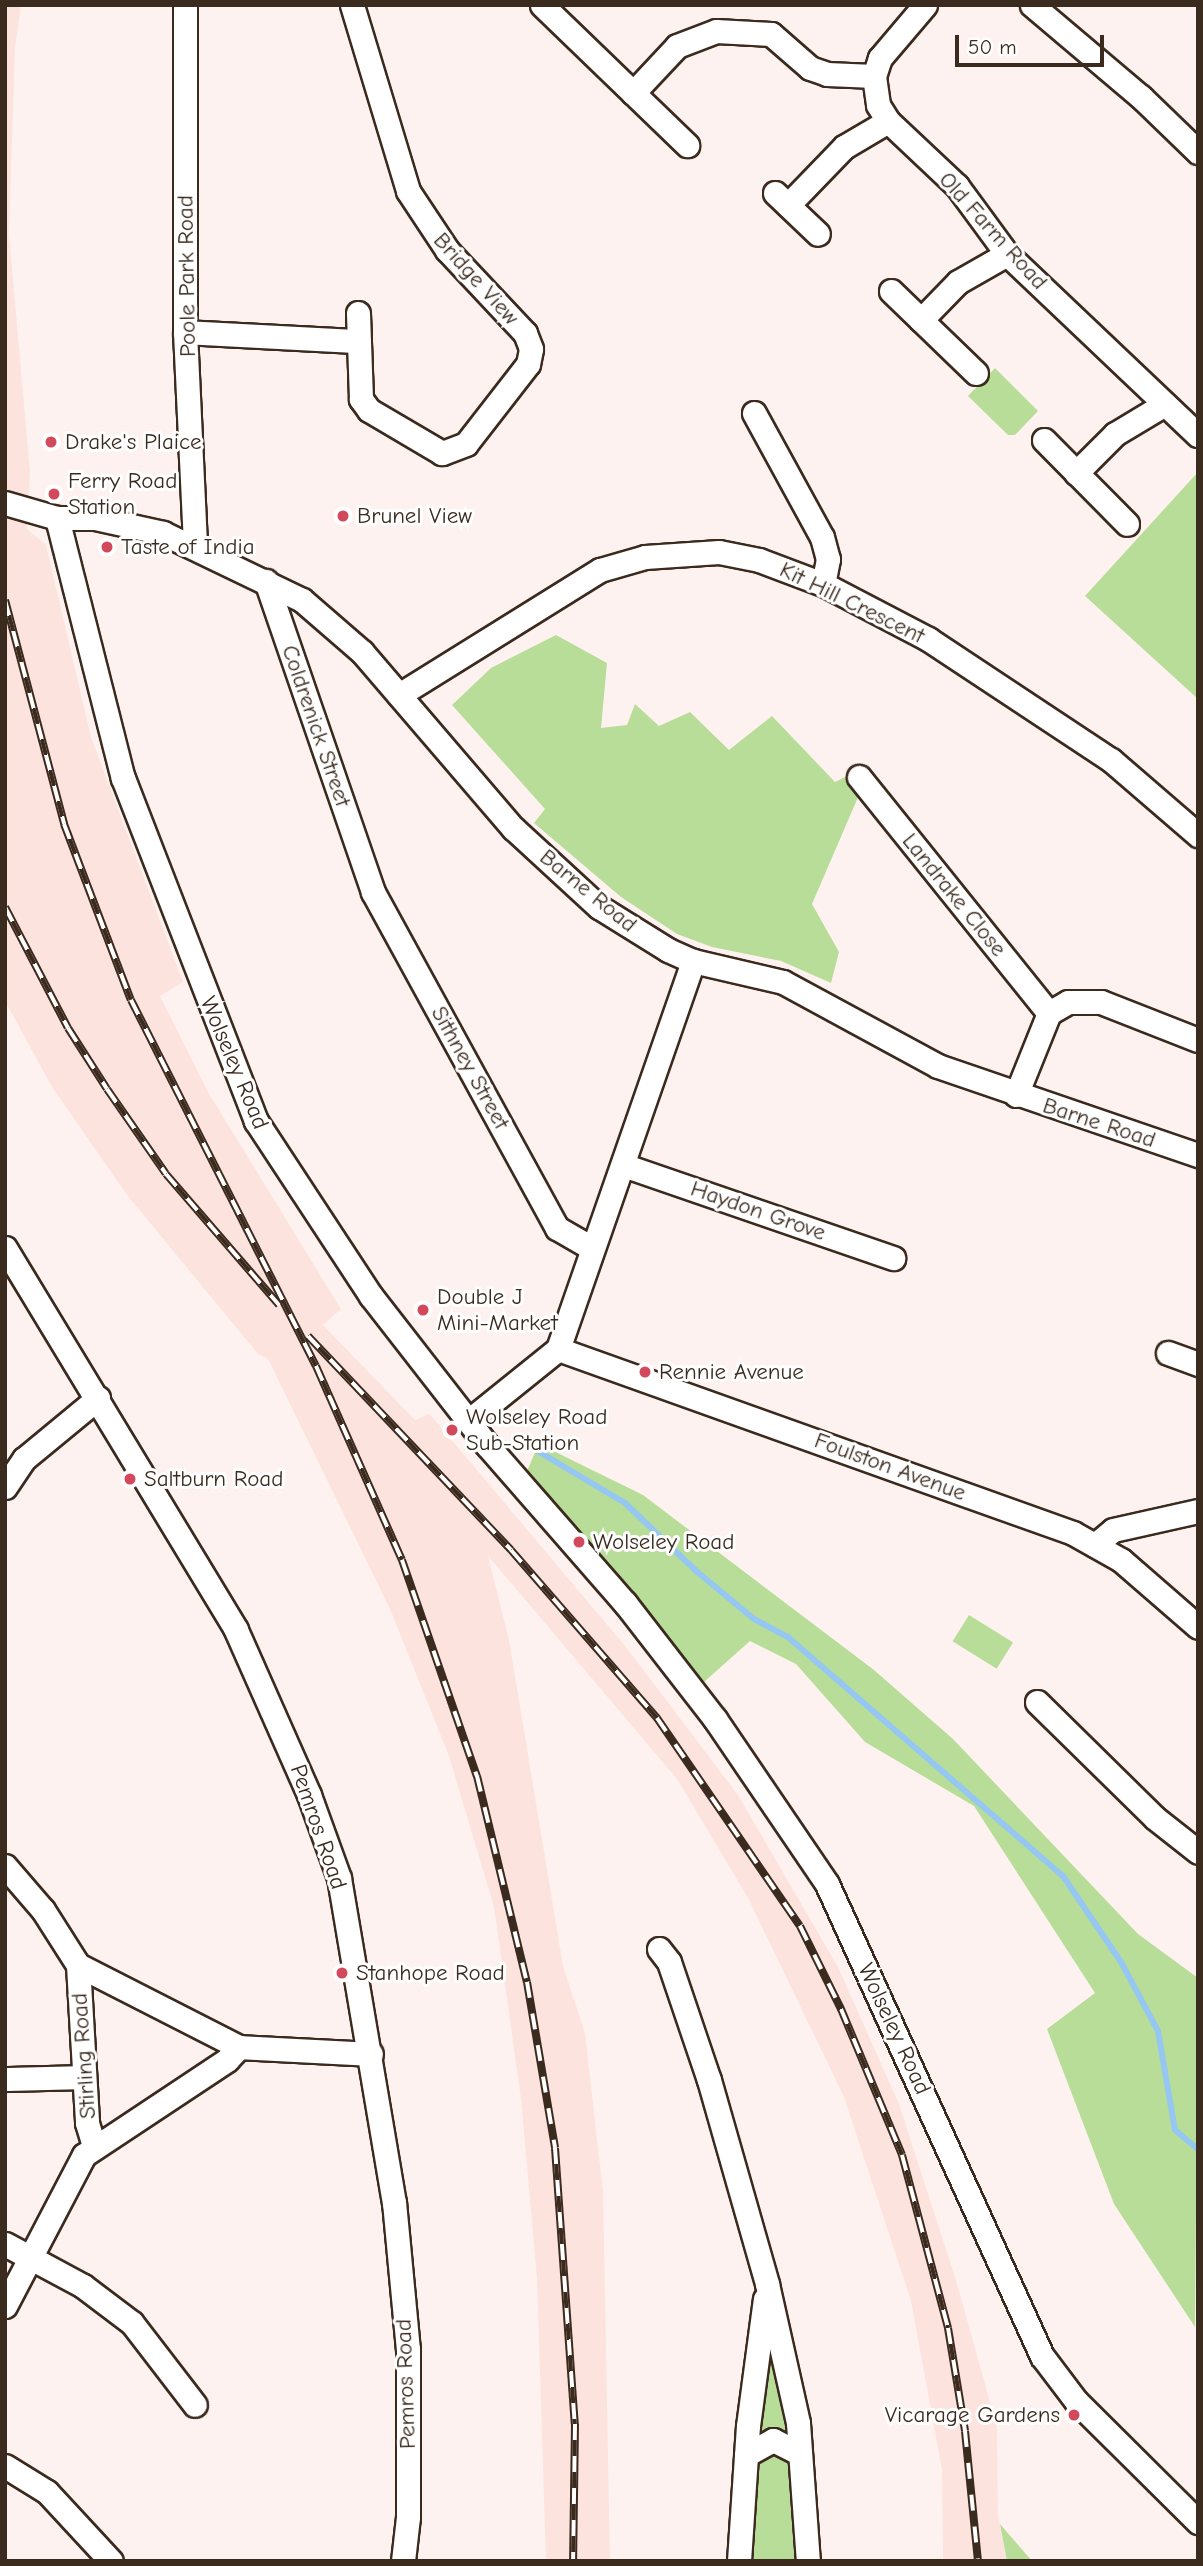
<!DOCTYPE html>
<html>
<head>
<meta charset="utf-8">
<style>
  body { margin:0 }
  #map { position:relative; width:1203px; height:2566px; overflow:hidden; background:#fef2f0; font-family:"Comic Neue",sans-serif }
  div>[style] { position:absolute }
  [style*='--x'] { left:calc(var(--x)*1px); top:calc(var(--y)*1px); width:calc(var(--w)*1px); rotate:calc(var(--a)*1deg) }
  .built>* { inset:0; background:#fde3de }
  .green>* { inset:0; background:#b8dd98; transform-origin:0 0 }
  .stream>* { height:6px; margin:-3px; padding:0 3px; transform-origin:3px; border-radius:3px; background:#95c7f2 }
  .roads { filter:drop-shadow(2px 0 #3b2a1e) drop-shadow(-2px 0 #3b2a1e) drop-shadow(0 2px #3b2a1e) drop-shadow(0 -2px #3b2a1e) }
  .street>* { height:23px; margin:-11.5px; padding:0 11.5px; transform-origin:11.5px; border-radius:11.5px; background:#fff }
  .rail>* { height:8px; margin-top:-4px; transform-origin:0; background:repeating-linear-gradient(90deg,#fff 0 16px,#3b2a1e 0 32px); box-sizing:border-box; border-block:2px solid #3b2a1e }
  .dots>* { width:19px; height:19px; translate:-50% -50%; box-sizing:border-box; border:4px solid #fff; border-radius:50% }
  span { translate:-50% -50%; white-space:nowrap; text-align:center; line-height:1.15; -webkit-text-stroke:6px #fff; paint-order:stroke }
  .street-label { font-size:23px; color:#3b2a1e }
  .poi-label { font-size:23px; color:#3b2a1e }
  .left { translate:0 -50%; text-align:left }
  .right { translate:-100% -50%; text-align:right }
  .frame { position:absolute; inset:0; border:7px solid #3b2a1e; pointer-events:none }
  .scale { position:absolute; left:955px; top:35px; width:149px; height:32px; box-sizing:border-box; border:4px solid #3b2a1e; border-top:0; padding-left:9px; font-size:21px; line-height:24px; white-space:nowrap; color:#3b2a1e; -webkit-text-stroke:5px #fff; paint-order:stroke }
</style>
</head>
<body>
<div id="map">
  <div class="built">
    <div style="clip-path:polygon(5px 5px,21px 5px,15px 48px,9px 234px,30px 472px,27px 529px,46px 545px,91px 737px,183px 982px,160px 996px,208px 1092px,341px 1309px,323px 1325px,415px 1420px,429px 1414px,433px 1418px,626px 1647px,738px 1795px,838px 1967px,899px 2104px,956px 2280px,997px 2427px,998px 2515px,1007px 2561px,943px 2561px,942px 2470px,911px 2301px,844px 2097px,748px 1898px,677px 1779px,488px 1556px,509px 1640px,563px 1966px,585px 2033px,603px 2191px,610px 2561px,546px 2561px,537px 2279px,521px 2099px,494px 1907px,449px 1756px,390px 1609px,268px 1359px,258px 1354px,127px 1195px,52px 1087px,5px 1001px)"></div>
  </div>
  <div class="green">
    <div style="clip-path:polygon(995px 368px,1038px 411px,1015px 435px,1008px 435px,968px 396px)"></div>
    <div style="clip-path:polygon(1198px 472px,1198px 699px,1085px 596px)"></div>
    <div style="clip-path:polygon(556px 635px,607px 663px,601px 728px,627px 725px,635px 704px,659px 726px,690px 712px,729px 750px,772px 716px,835px 782px,847px 776px,859px 795px,812px 904px,839px 952px,831px 983px,781px 961px,712px 947px,677px 934px,621px 897px,534px 823px,545px 809px,452px 705px,491px 668px)"></div>
    <div style="clip-path:polygon(529px 1439px,643px 1495px,874px 1670px,953px 1739px,1138px 1934px,1198px 1978px,1195px 2327px,1114px 2204px,1047px 2029px,1095px 1993px,974px 1806px,865px 1742px,796px 1664px,750px 1641px,704px 1682px,525px 1476px,536px 1450px)"></div>
    <div style="left:969px;top:1615px;width:52px;height:31px;rotate:32deg"></div>
    <div style="clip-path:polygon(767px 2284px,808px 2561px,739px 2561px)"></div>
    <div style="clip-path:polygon(1000px 2524px,1032px 2561px,1007px 2561px)"></div>
  </div>
  <div class="stream">
    <div style="--x:536;--y:1450;--w:104;--a:30.8"></div>
    <div style="--x:625;--y:1503;--w:97;--a:43.7"></div>
    <div style="--x:695;--y:1570;--w:77;--a:39.7"></div>
    <div style="--x:754;--y:1619;--w:40;--a:28"></div>
    <div style="--x:789;--y:1638;--w:363;--a:41"></div>
    <div style="--x:1063;--y:1876;--w:104;--a:56"></div>
    <div style="--x:1121;--y:1962;--w:78;--a:61.8"></div>
    <div style="--x:1158;--y:2031;--w:100;--a:80.3"></div>
    <div style="--x:1175;--y:2130;--w:30;--a:40"></div>
  </div>
  <div class="roads">
    <div class="street">
      <div style="--x:185;--y:5;--w:327;--a:90"></div>
      <div style="--x:185;--y:332;--w:215;--a:87.3"></div>
      <div style="--x:352;--y:5;--w:194;--a:73.2"></div>
      <div style="--x:408;--y:191;--w:71;--a:56.5"></div>
      <div style="--x:447;--y:250;--w:114;--a:46.8"></div>
      <div style="--x:525;--y:333;--w:17;--a:69"></div>
      <div style="--x:531;--y:349;--w:15;--a:101"></div>
      <div style="--x:528;--y:364;--w:101;--a:127.8"></div>
      <div style="--x:466;--y:444;--w:26;--a:159"></div>
      <div style="--x:442;--y:453;--w:85;--a:-149.5"></div>
      <div style="--x:369;--y:410;--w:14;--a:-126"></div>
      <div style="--x:361;--y:399;--w:86;--a:-92"></div>
      <div style="--x:542;--y:5;--w:202;--a:44"></div>
      <div style="--x:925;--y:5;--w:70;--a:130.3"></div>
      <div style="--x:880;--y:58;--w:19;--a:108"></div>
      <div style="--x:874;--y:76;--w:29;--a:82"></div>
      <div style="--x:878;--y:105;--w:19;--a:58"></div>
      <div style="--x:888;--y:121;--w:95;--a:43.3"></div>
      <div style="--x:957;--y:186;--w:84;--a:53.7"></div>
      <div style="--x:1007;--y:254;--w:263;--a:43.5"></div>
      <div style="--x:1032;--y:5;--w:143;--a:40.2"></div>
      <div style="--x:1141;--y:97;--w:79;--a:44"></div>
      <div style="--x:633;--y:93;--w:64;--a:-46.9"></div>
      <div style="--x:677;--y:46;--w:42;--a:-21"></div>
      <div style="--x:716;--y:31;--w:55;--a:3.1"></div>
      <div style="--x:771;--y:34;--w:52;--a:41.1"></div>
      <div style="--x:810;--y:68;--w:18;--a:19"></div>
      <div style="--x:827;--y:74;--w:47;--a:2.4"></div>
      <div style="--x:775;--y:193;--w:59;--a:43.6"></div>
      <div style="--x:788;--y:205;--w:81;--a:-46"></div>
      <div style="--x:844;--y:147;--w:51;--a:-30.6"></div>
      <div style="--x:891;--y:291;--w:118;--a:44"></div>
      <div style="--x:921;--y:320;--w:53;--a:-45.8"></div>
      <div style="--x:958;--y:282;--w:56;--a:-29.7"></div>
      <div style="--x:185;--y:332;--w:173;--a:3"></div>
      <div style="--x:754;--y:413;--w:141;--a:61.3"></div>
      <div style="--x:822;--y:537;--w:23;--a:75"></div>
      <div style="--x:828;--y:559;--w:25;--a:101"></div>
      <div style="--x:1044;--y:440;--w:118;--a:45.3"></div>
      <div style="--x:1076;--y:473;--w:55;--a:-45"></div>
      <div style="--x:1115;--y:434;--w:58;--a:-31"></div>
      <div style="--x:5;--y:503;--w:54;--a:16.1"></div>
      <div style="--x:57;--y:518;--w:38;--a:0"></div>
      <div style="--x:95;--y:518;--w:70;--a:12.4"></div>
      <div style="--x:163;--y:533;--w:154;--a:25.7"></div>
      <div style="--x:302;--y:600;--w:79;--a:40.9"></div>
      <div style="--x:362;--y:652;--w:232;--a:49.4"></div>
      <div style="--x:513;--y:828;--w:117;--a:42.6"></div>
      <div style="--x:599;--y:907;--w:81;--a:31.9"></div>
      <div style="--x:668;--y:950;--w:27;--a:24"></div>
      <div style="--x:693;--y:961;--w:92;--a:13.1"></div>
      <div style="--x:783;--y:982;--w:176;--a:28.5"></div>
      <div style="--x:938;--y:1066;--w:275;--a:18.9"></div>
      <div style="--x:57;--y:518;--w:268;--a:75.8"></div>
      <div style="--x:123;--y:778;--w:368;--a:68.8"></div>
      <div style="--x:256;--y:1121;--w:209;--a:56.7"></div>
      <div style="--x:371;--y:1296;--w:189;--a:52.1"></div>
      <div style="--x:487;--y:1445;--w:210;--a:48.9"></div>
      <div style="--x:625;--y:1603;--w:147;--a:52.2"></div>
      <div style="--x:715;--y:1719;--w:199;--a:55.8"></div>
      <div style="--x:827;--y:1884;--w:519;--a:65.51"></div>
      <div style="--x:1042;--y:2356;--w:56;--a:52.9"></div>
      <div style="--x:1076;--y:2401;--w:172;--a:44.8"></div>
      <div style="--x:266;--y:581;--w:329;--a:71"></div>
      <div style="--x:373;--y:892;--w:383;--a:61.3"></div>
      <div style="--x:557;--y:1228;--w:39;--a:30"></div>
      <div style="--x:399;--y:695;--w:237;--a:-31.9"></div>
      <div style="--x:600;--y:570;--w:47;--a:-16.1"></div>
      <div style="--x:645;--y:557;--w:74;--a:-3.9"></div>
      <div style="--x:719;--y:552;--w:41;--a:11.3"></div>
      <div style="--x:759;--y:560;--w:68;--a:20.6"></div>
      <div style="--x:823;--y:584;--w:119;--a:27.6"></div>
      <div style="--x:928;--y:639;--w:219;--a:33.5"></div>
      <div style="--x:1111;--y:760;--w:115;--a:40.8"></div>
      <div style="--x:859;--y:777;--w:303;--a:51.2"></div>
      <div style="--x:1016;--y:1095;--w:88;--a:-68.1"></div>
      <div style="--x:1049;--y:1013;--w:22;--a:-30"></div>
      <div style="--x:1068;--y:1002;--w:33;--a:0"></div>
      <div style="--x:1101;--y:1002;--w:104;--a:21.4"></div>
      <div style="--x:623;--y:1165;--w:286;--a:19"></div>
      <div style="--x:5;--y:1248;--w:446;--a:58.8"></div>
      <div style="--x:236;--y:1630;--w:180;--a:66.1"></div>
      <div style="--x:309;--y:1795;--w:88;--a:70.1"></div>
      <div style="--x:339;--y:1878;--w:329;--a:80.4"></div>
      <div style="--x:394;--y:2202;--w:148;--a:84.6"></div>
      <div style="--x:408;--y:2349;--w:168;--a:90"></div>
      <div style="--x:408;--y:2517;--w:44;--a:96.5"></div>
      <div style="--x:558;--y:1349;--w:547;--a:19.66"></div>
      <div style="--x:1073;--y:1533;--w:55;--a:29.4"></div>
      <div style="--x:1121;--y:1560;--w:102;--a:41"></div>
      <div style="--x:1168;--y:1353;--w:32;--a:20"></div>
      <div style="--x:471;--y:1419;--w:112;--a:-38.8"></div>
      <div style="--x:558;--y:1349;--w:411;--a:-70.8"></div>
      <div style="--x:5;--y:1487;--w:34;--a:-56"></div>
      <div style="--x:24;--y:1459;--w:96;--a:-39.5"></div>
      <div style="--x:1095;--y:1545;--w:23;--a:-40"></div>
      <div style="--x:1113;--y:1530;--w:87;--a:-12.6"></div>
      <div style="--x:1037;--y:1702;--w:165;--a:44.5"></div>
      <div style="--x:1155;--y:1818;--w:55;--a:38.3"></div>
      <div style="--x:5;--y:1866;--w:58;--a:49.2"></div>
      <div style="--x:43;--y:1910;--w:65;--a:57.5"></div>
      <div style="--x:78;--y:1965;--w:181;--a:27"></div>
      <div style="--x:239;--y:2047;--w:132;--a:3"></div>
      <div style="--x:659;--y:1949;--w:16;--a:52"></div>
      <div style="--x:669;--y:1962;--w:125;--a:71.3"></div>
      <div style="--x:709;--y:2080;--w:212;--a:74.1"></div>
      <div style="--x:767;--y:2284;--w:142;--a:77.4"></div>
      <div style="--x:798;--y:2423;--w:138;--a:85.9"></div>
      <div style="--x:78;--y:1965;--w:158;--a:86.7"></div>
      <div style="--x:87;--y:2123;--w:24;--a:73"></div>
      <div style="--x:5;--y:2079;--w:79;--a:-1.5"></div>
      <div style="--x:5;--y:2244;--w:89;--a:28.3"></div>
      <div style="--x:83;--y:2286;--w:61;--a:37.1"></div>
      <div style="--x:132;--y:2323;--w:103;--a:52.5"></div>
      <div style="--x:5;--y:2306;--w:170;--a:-62.4"></div>
      <div style="--x:84;--y:2155;--w:172;--a:-33.6"></div>
      <div style="--x:227;--y:2060;--w:18;--a:-47"></div>
      <div style="--x:746;--y:2455;--w:31;--a:-29"></div>
      <div style="--x:773;--y:2440;--w:30;--a:27"></div>
      <div style="--x:5;--y:2466;--w:49;--a:31.8"></div>
      <div style="--x:47;--y:2492;--w:94;--a:47.2"></div>
      <div style="--x:739;--y:2561;--w:135;--a:-86.2"></div>
      <div style="--x:748;--y:2426;--w:128;--a:-82.4"></div>
    </div>
  </div>
  <div class="rail">
    <div style="--x:5;--y:600;--w:232;--a:75.2"></div>
    <div style="--x:64;--y:824;--w:188;--a:69.2"></div>
    <div style="--x:131;--y:1000;--w:410;--a:63.2"></div>
    <div style="--x:316;--y:1366;--w:212;--a:66.1"></div>
    <div style="--x:402;--y:1560;--w:229;--a:70.9"></div>
    <div style="--x:477;--y:1776;--w:212;--a:76.4"></div>
    <div style="--x:527;--y:1982;--w:168;--a:80.4"></div>
    <div style="--x:555;--y:2148;--w:277;--a:85.9"></div>
    <div style="--x:575;--y:2424;--w:137;--a:90.8"></div>
    <div style="--x:5;--y:907;--w:136;--a:62.5"></div>
    <div style="--x:68;--y:1028;--w:72;--a:57.4"></div>
    <div style="--x:107;--y:1089;--w:103;--a:55.2"></div>
    <div style="--x:166;--y:1174;--w:173;--a:49.2"></div>
    <div style="--x:308;--y:1336;--w:295;--a:46.5"></div>
    <div style="--x:511;--y:1550;--w:223;--a:49"></div>
    <div style="--x:657;--y:1718;--w:252;--a:55.5"></div>
    <div style="--x:800;--y:1926;--w:93;--a:63.7"></div>
    <div style="--x:841;--y:2009;--w:158;--a:67.3"></div>
    <div style="--x:902;--y:2155;--w:179;--a:75.1"></div>
    <div style="--x:948;--y:2328;--w:104;--a:80.6"></div>
    <div style="--x:965;--y:2431;--w:131;--a:84.3"></div>
  </div>
  <div class="dots">
    <div style="left:51px;top:442px;background:#d1495b"></div>
    <div style="left:54px;top:494px;background:#d1495b"></div>
    <div style="left:343px;top:516px;background:#d1495b"></div>
    <div style="left:107px;top:547px;background:#d1495b"></div>
    <div style="left:423px;top:1310px;background:#d1495b"></div>
    <div style="left:645px;top:1372px;background:#d1495b"></div>
    <div style="left:452px;top:1430px;background:#d1495b"></div>
    <div style="left:130px;top:1479px;background:#d1495b"></div>
    <div style="left:579px;top:1542px;background:#d1495b"></div>
    <div style="left:342px;top:1973px;background:#d1495b"></div>
    <div style="left:1074px;top:2415px;background:#d1495b"></div>
  </div>
  <div class="street-label">
    <span style="left:993px;top:231px;rotate:48deg">Old Farm Road</span>
    <span style="left:187px;top:276px;rotate:-91deg">Poole Park Road</span>
    <span style="left:476px;top:279px;rotate:48deg">Bridge View</span>
    <span style="left:852px;top:603px;rotate:26deg">Kit Hill Crescent</span>
    <span style="left:316px;top:726px;rotate:71deg">Coldrenick Street</span>
    <span style="left:588px;top:891px;rotate:39deg">Barne Road</span>
    <span style="left:954px;top:895px;rotate:51deg">Landrake Close</span>
    <span style="left:234px;top:1063px;rotate:67deg">Wolseley Road</span>
    <span style="left:470px;top:1068px;rotate:61deg">Sithney Street</span>
    <span style="left:1099px;top:1123px;rotate:18deg">Barne Road</span>
    <span style="left:758px;top:1211px;rotate:19deg">Haydon Grove</span>
    <span style="left:890px;top:1467px;rotate:20deg">Foulston Avenue</span>
    <span style="left:318px;top:1827px;rotate:71deg">Pemros Road</span>
    <span style="left:894px;top:2029px;rotate:65deg">Wolseley Road</span>
    <span style="left:84px;top:2056px;rotate:-94deg">Stirling Road</span>
    <span style="left:406px;top:2384px;rotate:-92deg">Pemros Road</span>
  </div>
  <div class="poi-label">
    <span class="left" style="left:65px;top:442px">Drake's Plaice</span>
    <span class="left" style="left:68px;top:494px">Ferry Road<br>Station</span>
    <span class="left" style="left:357px;top:516px">Brunel View</span>
    <span class="left" style="left:121px;top:547px">Taste of India</span>
    <span class="left" style="left:437px;top:1310px">Double J<br>Mini-Market</span>
    <span class="left" style="left:659px;top:1372px">Rennie Avenue</span>
    <span class="left" style="left:466px;top:1430px">Wolseley Road<br>Sub-Station</span>
    <span class="left" style="left:144px;top:1479px">Saltburn Road</span>
    <span class="left" style="left:593px;top:1542px">Wolseley Road</span>
    <span class="left" style="left:356px;top:1973px">Stanhope Road</span>
    <span class="right" style="left:1060px;top:2415px">Vicarage Gardens</span>
  </div>
  <div class="frame"></div>
  <div class="scale">50 m</div>
</div>
</body>
</html>
